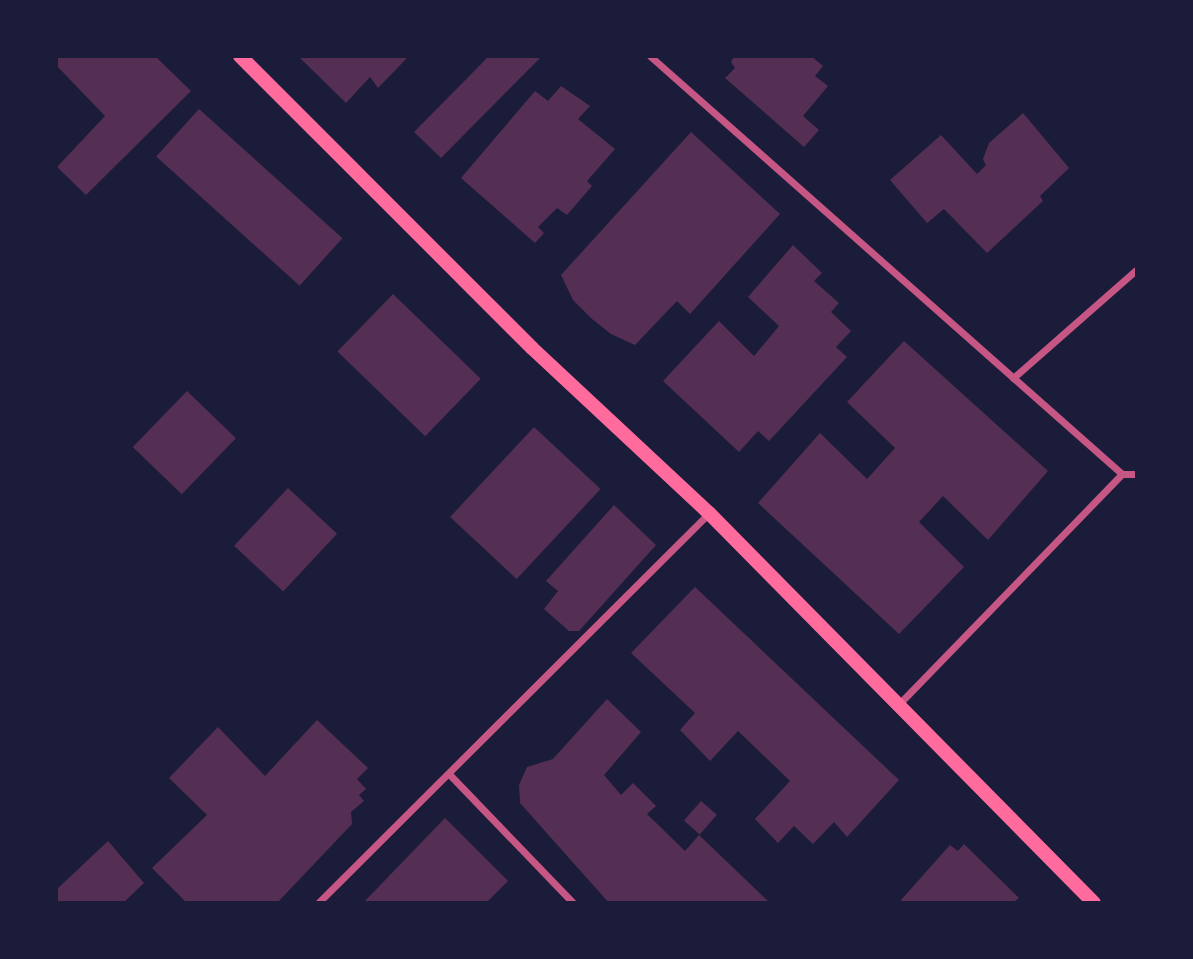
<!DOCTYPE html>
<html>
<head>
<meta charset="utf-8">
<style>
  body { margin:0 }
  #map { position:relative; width:1193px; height:959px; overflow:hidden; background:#1b1b3a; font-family:"Varela Round",sans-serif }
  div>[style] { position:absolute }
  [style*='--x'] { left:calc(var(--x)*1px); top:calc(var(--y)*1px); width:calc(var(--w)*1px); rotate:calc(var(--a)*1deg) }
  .building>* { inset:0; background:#542f53; transform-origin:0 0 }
  .minor>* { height:7px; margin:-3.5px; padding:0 3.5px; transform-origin:3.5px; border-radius:3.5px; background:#c65784 }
  .secondary>* { height:14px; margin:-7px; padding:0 7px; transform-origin:7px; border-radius:7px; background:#ff6b9d }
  span { translate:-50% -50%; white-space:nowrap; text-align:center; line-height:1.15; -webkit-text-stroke:5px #1b1b3a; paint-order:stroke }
  .frame { position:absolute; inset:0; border:58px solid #1b1b3a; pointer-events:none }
</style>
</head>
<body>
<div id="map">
  <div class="building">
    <div style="clip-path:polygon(56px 56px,155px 56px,191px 91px,86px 195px,57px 167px,105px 116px,56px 65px)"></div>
    <div style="clip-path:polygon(298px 56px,409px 56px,378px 88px,370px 77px,346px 103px)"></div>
    <div style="clip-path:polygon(489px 56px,542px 56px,441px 158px,414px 132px)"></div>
    <div style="clip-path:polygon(734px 56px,811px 56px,823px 66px,815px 76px,828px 86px,803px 116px,819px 130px,804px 147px,725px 78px,735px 68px,731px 62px)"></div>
    <div style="clip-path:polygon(561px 86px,590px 106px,578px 119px,615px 149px,587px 181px,592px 186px,567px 215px,557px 208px,538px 227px,544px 233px,535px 243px,461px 178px,535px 91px,548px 101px)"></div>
    <div style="left:199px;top:109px;width:193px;height:64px;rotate:42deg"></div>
    <div style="clip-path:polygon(1023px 113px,1069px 168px,1040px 196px,1043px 201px,987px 253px,944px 209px,927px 223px,890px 180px,941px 135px,977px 174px,986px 165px,983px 159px,989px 143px)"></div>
    <div style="clip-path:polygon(691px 132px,780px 214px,690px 314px,677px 301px,635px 345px,611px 334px,592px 319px,573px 300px,561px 275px)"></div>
    <div style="clip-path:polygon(793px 245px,822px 273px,814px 281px,839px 303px,831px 312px,851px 331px,836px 347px,847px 357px,769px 441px,758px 431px,739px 452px,663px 381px,719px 321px,754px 356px,779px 326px,748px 297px)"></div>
    <div style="left:393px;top:294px;width:122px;height:80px;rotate:44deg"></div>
    <div style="clip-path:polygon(904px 341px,1048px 471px,988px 540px,943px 496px,919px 522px,964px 567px,899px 634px,758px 503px,820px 433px,867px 479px,895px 448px,847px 402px)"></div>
    <div style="left:187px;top:391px;width:68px;height:78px;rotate:44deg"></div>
    <div style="left:534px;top:427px;width:91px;height:123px;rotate:43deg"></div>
    <div style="left:288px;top:488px;width:67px;height:79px;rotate:43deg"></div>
    <div style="clip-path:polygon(614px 505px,656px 545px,579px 631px,569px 631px,544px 609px,558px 591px,546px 581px)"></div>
    <div style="clip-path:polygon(695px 587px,899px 780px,847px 837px,834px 822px,813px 844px,794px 826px,778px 843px,755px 819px,790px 781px,738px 731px,710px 761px,680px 730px,695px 713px,631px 653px)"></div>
    <div style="clip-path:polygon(607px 699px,641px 732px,604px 775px,621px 795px,633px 783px,656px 806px,647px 814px,685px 851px,699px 835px,770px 903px,609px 903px,520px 803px,519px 785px,527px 767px,553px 759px)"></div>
    <div style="clip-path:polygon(317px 720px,368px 768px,357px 779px,366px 789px,359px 795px,364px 801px,351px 812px,352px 824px,277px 903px,187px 903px,152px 868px,207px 815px,169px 778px,218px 727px,265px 776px)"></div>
    <div style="left:701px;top:801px;width:21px;height:26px;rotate:41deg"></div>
    <div style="clip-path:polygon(445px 818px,508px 881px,486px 903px,363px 903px)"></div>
    <div style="clip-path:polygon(108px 841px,144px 883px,123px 903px,56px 903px,56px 890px)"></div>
    <div style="clip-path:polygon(964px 844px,1019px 898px,1012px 903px,903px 903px,901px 900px,950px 845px,958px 851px)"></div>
  </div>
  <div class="minor">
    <div style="--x:650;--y:56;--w:630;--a:41.53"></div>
    <div style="--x:1122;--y:474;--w:15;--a:0"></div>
    <div style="--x:1013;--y:378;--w:165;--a:-41.3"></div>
    <div style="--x:898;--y:705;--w:322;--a:-45.9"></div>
    <div style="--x:450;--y:775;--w:178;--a:46.1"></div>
    <div style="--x:318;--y:903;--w:552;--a:-44.93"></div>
  </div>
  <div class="secondary">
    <div style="--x:240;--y:56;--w:413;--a:45"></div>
    <div style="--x:532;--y:348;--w:242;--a:43"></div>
    <div style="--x:709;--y:513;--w:548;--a:45.37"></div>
  </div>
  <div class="frame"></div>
</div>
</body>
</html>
